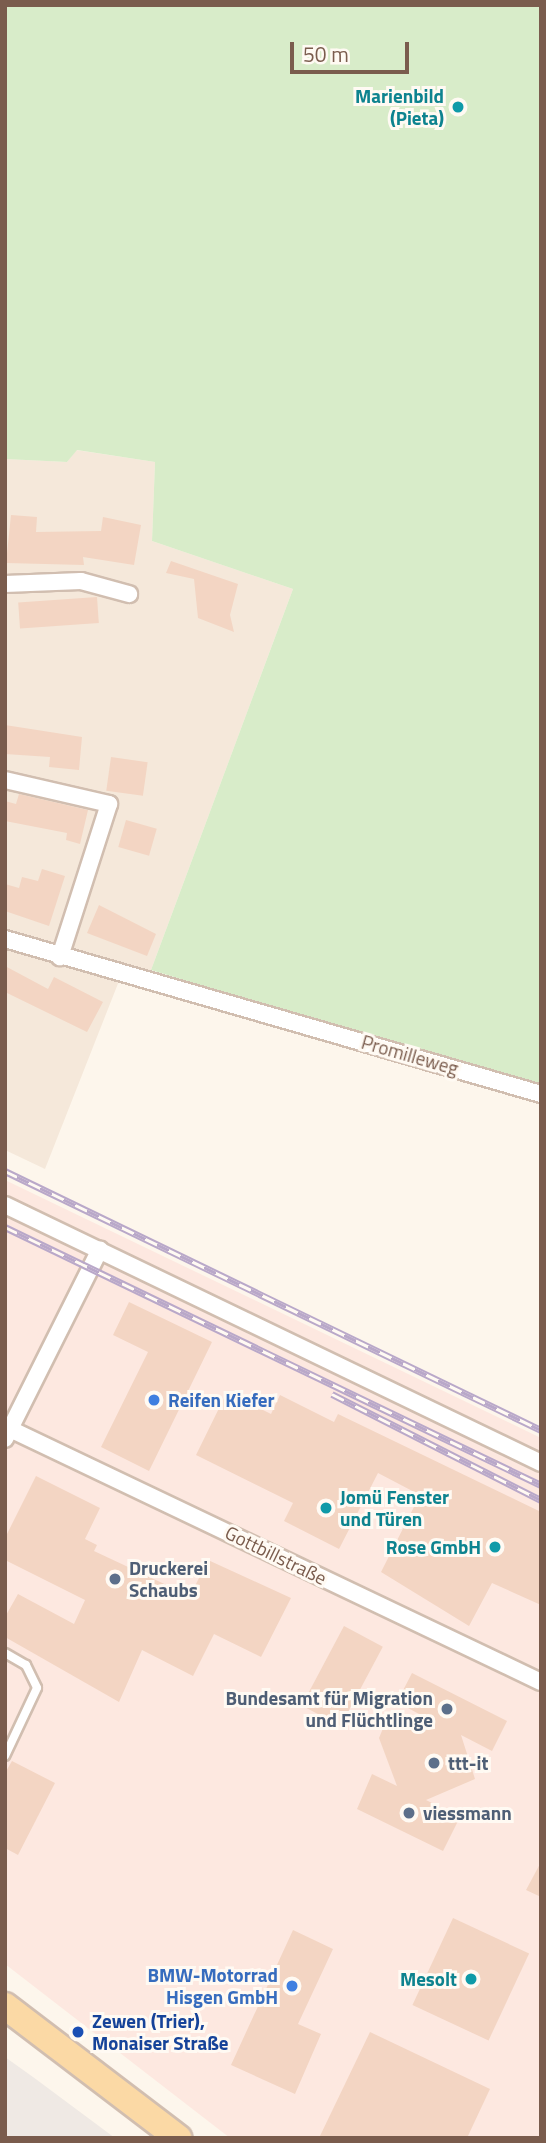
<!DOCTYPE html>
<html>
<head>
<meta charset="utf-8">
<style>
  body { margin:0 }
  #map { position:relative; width:546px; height:2143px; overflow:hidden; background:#fdf6ec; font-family:"Titillium Web",sans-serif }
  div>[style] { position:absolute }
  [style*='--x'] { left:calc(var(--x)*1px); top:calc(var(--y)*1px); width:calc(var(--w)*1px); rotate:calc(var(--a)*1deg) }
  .residential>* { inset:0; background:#f5e8da }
  .commercial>* { inset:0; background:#fde8e0 }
  .industrial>* { inset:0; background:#efe9e4 }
  .green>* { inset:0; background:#d8ecc9 }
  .building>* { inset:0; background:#f3d5c3; transform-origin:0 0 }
  .roads { filter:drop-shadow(2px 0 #d1beb0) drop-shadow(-2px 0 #d1beb0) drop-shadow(0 2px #d1beb0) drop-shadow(0 -2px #d1beb0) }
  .service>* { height:8px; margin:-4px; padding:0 4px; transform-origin:4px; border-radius:4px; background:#fff }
  .minor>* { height:16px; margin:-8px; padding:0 8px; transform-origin:8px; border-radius:8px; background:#fff }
  .primary>* { height:26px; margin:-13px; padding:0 13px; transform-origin:13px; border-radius:13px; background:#fbd9a5 }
  .rail>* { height:7px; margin-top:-3.5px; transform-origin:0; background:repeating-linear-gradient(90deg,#fffaf3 0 13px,#b9a8c9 0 26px); box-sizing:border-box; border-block:2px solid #b9a8c9 }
  .dots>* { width:19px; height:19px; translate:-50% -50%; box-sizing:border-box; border:4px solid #fffaf3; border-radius:50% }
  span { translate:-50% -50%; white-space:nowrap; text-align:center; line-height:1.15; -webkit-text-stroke:6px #fffaf3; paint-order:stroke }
  .culture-label { font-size:19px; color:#0d838f; font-weight:700 }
  .right { translate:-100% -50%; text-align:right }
  .left { translate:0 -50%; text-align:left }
  .street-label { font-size:19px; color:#7a5c4d }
  .shop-label { font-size:19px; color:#366cbe; font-weight:700 }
  .service-label { font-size:19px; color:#4e5e75; font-weight:700 }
  .transit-label { font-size:19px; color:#164399; font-weight:700 }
  .frame { position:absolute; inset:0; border:7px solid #7a5c4d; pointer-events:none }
  .scale { position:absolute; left:290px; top:42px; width:119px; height:32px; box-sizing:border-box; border:4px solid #7a5c4d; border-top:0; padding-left:9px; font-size:21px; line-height:24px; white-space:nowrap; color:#7a5c4d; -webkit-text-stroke:5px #fffaf3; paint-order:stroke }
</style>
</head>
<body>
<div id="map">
  <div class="residential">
    <div style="clip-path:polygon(76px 450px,155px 462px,152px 541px,293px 589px,145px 986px,119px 981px,45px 1169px,5px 1150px,5px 459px,67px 462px)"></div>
  </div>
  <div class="commercial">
    <div style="clip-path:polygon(5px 1180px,541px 1438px,541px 2138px,230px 2138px,5px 1964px)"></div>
  </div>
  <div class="industrial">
    <div style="clip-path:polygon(5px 2057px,33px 2077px,115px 2138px,5px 2138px)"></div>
  </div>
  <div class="green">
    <div style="clip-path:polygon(5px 5px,541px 5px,541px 1089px,151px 970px,293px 589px,152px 541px,155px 462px,77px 450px,67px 462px,5px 459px)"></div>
  </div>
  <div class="building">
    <div style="clip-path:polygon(11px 515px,37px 517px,36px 532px,101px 531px,103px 517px,141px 525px,134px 565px,83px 557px,84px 565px,6px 563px)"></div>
    <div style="clip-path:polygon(171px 561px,238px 584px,230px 615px,234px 632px,198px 618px,194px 579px,166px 573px)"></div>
    <div style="left:97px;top:597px;width:26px;height:79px;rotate:86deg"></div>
    <div style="clip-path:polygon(5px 725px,82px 737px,79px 770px,49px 767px,50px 757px,5px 754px)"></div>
    <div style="left:111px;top:757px;width:37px;height:34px;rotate:8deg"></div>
    <div style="clip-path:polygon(19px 794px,88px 810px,80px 844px,66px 840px,67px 833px,5px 821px,5px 801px,16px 804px)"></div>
    <div style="left:126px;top:820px;width:32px;height:28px;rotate:16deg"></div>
    <div style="clip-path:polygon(42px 869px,65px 876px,49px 926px,5px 911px,5px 884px,19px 888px,22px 877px,38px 881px)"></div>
    <div style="clip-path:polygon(99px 905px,156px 934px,147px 956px,87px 933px)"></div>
    <div style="clip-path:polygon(5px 966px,48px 989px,54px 977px,103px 1002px,87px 1032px,5px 992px)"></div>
    <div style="clip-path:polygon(129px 1302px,212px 1342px,149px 1471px,101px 1447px,148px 1352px,113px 1335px)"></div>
    <div style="clip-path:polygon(227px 1392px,271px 1414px,280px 1395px,334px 1422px,338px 1414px,541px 1512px,541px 1605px,492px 1583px,469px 1626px,381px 1572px,420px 1495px,378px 1473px,339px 1549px,284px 1521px,293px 1503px,196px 1455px)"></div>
    <div style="clip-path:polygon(36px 1476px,100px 1508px,85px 1539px,97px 1545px,94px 1551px,190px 1596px,208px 1560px,291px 1598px,261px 1657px,214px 1634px,193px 1676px,142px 1650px,119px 1702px,5px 1637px,5px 1617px,18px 1594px,74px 1624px,85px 1600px,5px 1560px,5px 1538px)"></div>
    <div style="left:344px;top:1626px;width:44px;height:90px;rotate:28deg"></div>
    <div style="clip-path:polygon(412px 1673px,507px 1721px,492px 1751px,461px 1735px,475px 1779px,426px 1800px,460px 1817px,443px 1851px,357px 1809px,372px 1774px,397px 1786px,379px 1738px,384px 1726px,419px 1714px,397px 1702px)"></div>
    <div style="clip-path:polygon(12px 1761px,55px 1783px,18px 1855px,5px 1848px,5px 1773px)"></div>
    <div style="clip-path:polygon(541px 1862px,541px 1897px,526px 1890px)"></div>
    <div style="left:453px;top:1918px;width:84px;height:96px;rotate:25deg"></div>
    <div style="clip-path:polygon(293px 1930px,333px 1949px,298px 2024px,321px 2034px,295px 2094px,231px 2065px)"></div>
    <div style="clip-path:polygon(370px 2032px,490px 2089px,467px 2138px,319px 2138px)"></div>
  </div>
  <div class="roads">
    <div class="service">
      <div style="--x:5;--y:1653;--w:24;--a:30"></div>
      <div style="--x:26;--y:1665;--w:25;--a:64"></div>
      <div style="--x:37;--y:1688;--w:75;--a:115.2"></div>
    </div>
    <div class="minor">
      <div style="--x:5;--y:584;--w:76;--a:-2.3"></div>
      <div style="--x:81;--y:581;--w:50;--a:15.2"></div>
      <div style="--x:5;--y:780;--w:107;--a:13"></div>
      <div style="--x:109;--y:804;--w:161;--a:107.8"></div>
      <div style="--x:5;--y:939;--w:558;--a:16.13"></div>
      <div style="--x:5;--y:1205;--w:595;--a:25.7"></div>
      <div style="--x:10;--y:1429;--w:588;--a:25.48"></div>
      <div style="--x:5;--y:1439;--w:212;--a:-63.4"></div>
    </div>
    <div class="primary">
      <div style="--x:5;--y:2006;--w:218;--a:37.3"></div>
    </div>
  </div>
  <div class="rail">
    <div style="--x:5;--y:1171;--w:595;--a:25.79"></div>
    <div style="--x:5;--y:1227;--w:595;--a:25.7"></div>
    <div style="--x:332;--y:1394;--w:234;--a:26.9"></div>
  </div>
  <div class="dots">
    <div style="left:458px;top:107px;background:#0f9aa8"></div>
    <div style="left:154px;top:1400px;background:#3f7fe0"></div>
    <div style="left:326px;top:1508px;background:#0f9aa8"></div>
    <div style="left:495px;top:1547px;background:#0f9aa8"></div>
    <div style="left:115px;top:1579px;background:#5c6f8a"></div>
    <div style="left:447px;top:1709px;background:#5c6f8a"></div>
    <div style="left:434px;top:1763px;background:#5c6f8a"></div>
    <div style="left:409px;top:1813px;background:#5c6f8a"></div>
    <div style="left:471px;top:1979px;background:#0f9aa8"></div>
    <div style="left:292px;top:1986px;background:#3f7fe0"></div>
    <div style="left:78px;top:2032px;background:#1a4fb4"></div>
  </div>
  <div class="culture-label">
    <span class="right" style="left:444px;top:107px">Marienbild<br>(Pieta)</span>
    <span class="left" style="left:340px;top:1508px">Jomü Fenster<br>und Türen</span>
    <span class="right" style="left:481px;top:1547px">Rose GmbH</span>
    <span class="right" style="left:457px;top:1979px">Mesolt</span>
  </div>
  <div class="street-label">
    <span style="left:410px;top:1055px;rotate:16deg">Promilleweg</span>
    <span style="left:276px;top:1555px;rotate:26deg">Gottbillstraße</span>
  </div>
  <div class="shop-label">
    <span class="left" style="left:168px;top:1400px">Reifen Kiefer</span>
    <span class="right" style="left:278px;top:1986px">BMW-Motorrad<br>Hisgen GmbH</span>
  </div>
  <div class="service-label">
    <span class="left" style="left:129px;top:1579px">Druckerei<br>Schaubs</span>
    <span class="right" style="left:433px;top:1709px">Bundesamt für Migration<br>und Flüchtlinge</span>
    <span class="left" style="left:448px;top:1763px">ttt-it</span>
    <span class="left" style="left:423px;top:1813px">viessmann</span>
  </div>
  <div class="transit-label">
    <span class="left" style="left:92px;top:2032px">Zewen (Trier),<br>Monaiser Straße</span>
  </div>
  <div class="frame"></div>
  <div class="scale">50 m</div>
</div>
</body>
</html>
